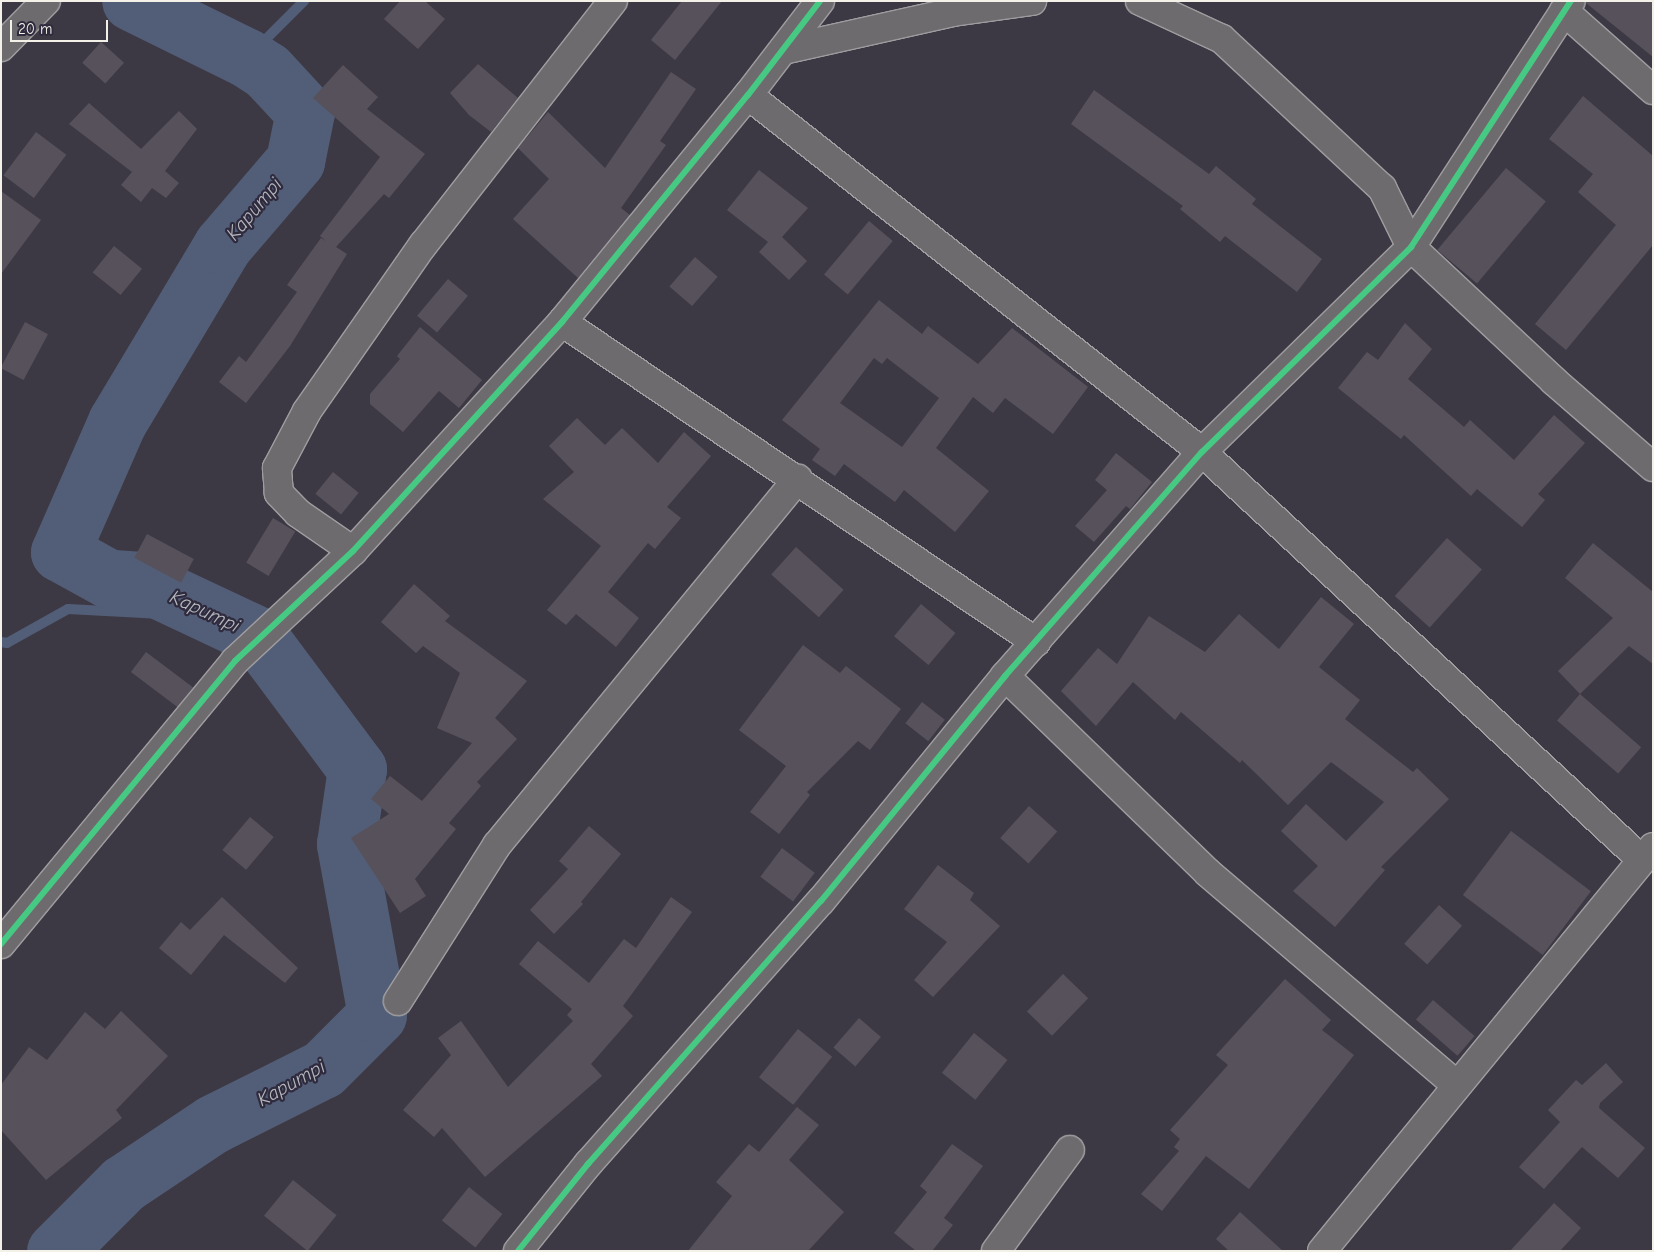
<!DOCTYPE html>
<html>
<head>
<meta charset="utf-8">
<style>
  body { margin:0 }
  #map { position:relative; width:1654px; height:1252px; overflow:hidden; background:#3d3944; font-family:"Comic Neue",sans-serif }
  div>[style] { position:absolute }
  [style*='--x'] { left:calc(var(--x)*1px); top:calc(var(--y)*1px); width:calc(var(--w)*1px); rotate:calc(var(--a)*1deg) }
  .stream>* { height:10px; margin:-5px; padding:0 5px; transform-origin:5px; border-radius:5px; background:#525e78 }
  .river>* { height:59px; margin:-29.5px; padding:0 29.5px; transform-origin:29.5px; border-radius:29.5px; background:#525e78 }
  .building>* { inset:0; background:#57515b; transform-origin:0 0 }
  .roads { filter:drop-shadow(1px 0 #9f9da0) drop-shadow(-1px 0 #9f9da0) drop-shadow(0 1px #9f9da0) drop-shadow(0 -1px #9f9da0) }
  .minor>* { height:28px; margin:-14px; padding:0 14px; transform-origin:14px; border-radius:14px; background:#6e6b6e }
  .cycleway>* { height:6px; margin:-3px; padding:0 3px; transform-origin:3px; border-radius:3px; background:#46c982 }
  span { translate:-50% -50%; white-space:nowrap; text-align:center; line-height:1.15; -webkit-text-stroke:4.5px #2f2a3d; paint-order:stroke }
  .water-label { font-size:20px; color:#b4b8bd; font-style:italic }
  .frame { position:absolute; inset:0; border:2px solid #f4f1e8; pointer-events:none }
  .scale { position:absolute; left:10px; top:20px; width:98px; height:22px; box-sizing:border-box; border:2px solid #f4f1e8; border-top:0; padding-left:6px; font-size:15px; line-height:18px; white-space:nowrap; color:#f4f1e8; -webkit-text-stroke:4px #2f2a3d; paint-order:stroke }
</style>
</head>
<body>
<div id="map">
  <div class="stream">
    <div style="--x:247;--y:58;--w:81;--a:-45"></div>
    <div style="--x:1;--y:642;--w:6;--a:9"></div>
    <div style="--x:7;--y:643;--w:70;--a:-29.1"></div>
    <div style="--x:68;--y:609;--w:150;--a:3.1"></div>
  </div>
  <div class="river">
    <div style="--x:56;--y:1251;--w:95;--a:-45"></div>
    <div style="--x:123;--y:1184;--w:108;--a:-33.7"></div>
    <div style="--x:213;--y:1124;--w:123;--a:-26.6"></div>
    <div style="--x:323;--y:1069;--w:76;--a:-45"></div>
    <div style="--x:377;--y:1015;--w:174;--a:-100.3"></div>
    <div style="--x:346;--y:844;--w:76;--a:-81.7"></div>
    <div style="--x:357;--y:769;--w:166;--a:-126.7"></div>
    <div style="--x:258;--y:636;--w:129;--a:-154.8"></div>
    <div style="--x:141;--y:581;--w:32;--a:-176"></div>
    <div style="--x:109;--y:579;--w:56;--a:-151.1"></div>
    <div style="--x:60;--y:552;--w:142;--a:-66.3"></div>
    <div style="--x:117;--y:422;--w:206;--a:-59.1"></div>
    <div style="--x:223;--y:245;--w:111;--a:-49.4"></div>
    <div style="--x:295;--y:161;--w:50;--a:-78.5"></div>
    <div style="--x:305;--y:112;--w:56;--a:-132.8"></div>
    <div style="--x:267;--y:71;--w:24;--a:-147"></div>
    <div style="--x:247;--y:58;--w:129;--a:-153.8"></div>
  </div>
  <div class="building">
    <div style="clip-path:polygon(400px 1px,425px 1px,445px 19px,418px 49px,384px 19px)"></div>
    <div style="clip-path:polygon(682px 1px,722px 1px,675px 60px,651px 40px)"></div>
    <div style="clip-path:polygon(1587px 1px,1653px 1px,1653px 57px,1586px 3px)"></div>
    <div style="left:101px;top:42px;width:31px;height:28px;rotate:42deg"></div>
    <div style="clip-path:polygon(478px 64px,518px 98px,491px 132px,469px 115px,450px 93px)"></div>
    <div style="clip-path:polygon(343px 65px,378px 97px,367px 109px,425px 154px,389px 198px,384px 194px,336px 247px,347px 254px,290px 346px,246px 403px,219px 382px,239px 356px,246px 362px,297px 292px,287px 285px,321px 238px,326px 241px,320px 236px,380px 157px,313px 98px)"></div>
    <div style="clip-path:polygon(671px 72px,696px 89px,660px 141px,666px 145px,621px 208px,630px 215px,578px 278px,513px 219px,549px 179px,518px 148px,548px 112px,605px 168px)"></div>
    <div style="clip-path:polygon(1094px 90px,1209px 174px,1216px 166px,1256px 199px,1252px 204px,1322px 259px,1297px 292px,1225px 236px,1220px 242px,1180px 209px,1183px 206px,1071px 124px)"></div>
    <div style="clip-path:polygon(1583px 96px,1653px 156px,1653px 245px,1566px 350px,1535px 324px,1616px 225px,1578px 192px,1593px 174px,1549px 139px)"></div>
    <div style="clip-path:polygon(89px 103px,141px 149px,179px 111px,197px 129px,165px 171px,179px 183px,166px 198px,152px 188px,141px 202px,121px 185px,132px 172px,69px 124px)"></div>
    <div style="left:36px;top:132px;width:38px;height:54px;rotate:37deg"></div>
    <div style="left:1506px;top:168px;width:52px;height:107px;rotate:40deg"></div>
    <div style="clip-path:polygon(759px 170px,808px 208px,782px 237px,807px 261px,789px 280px,759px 252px,768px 242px,727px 210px)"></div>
    <div style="clip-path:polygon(1px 191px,41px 220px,1px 274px)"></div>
    <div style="left:869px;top:221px;width:31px;height:70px;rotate:40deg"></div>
    <div style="left:114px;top:246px;width:36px;height:34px;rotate:39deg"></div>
    <div style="left:695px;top:257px;width:30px;height:39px;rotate:41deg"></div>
    <div style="left:448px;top:279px;width:26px;height:48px;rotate:40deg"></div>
    <div style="clip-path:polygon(evenodd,879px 300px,922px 334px,928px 326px,978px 364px,1012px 328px,1088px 387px,1053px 434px,1005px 398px,993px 413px,973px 397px,936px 448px,989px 491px,955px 532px,904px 490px,895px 502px,844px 464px,835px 476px,812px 460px,820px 449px,782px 420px,879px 300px,874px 358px,882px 364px,887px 358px,939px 398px,902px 447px,840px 403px,874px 358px)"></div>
    <div style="left:25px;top:322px;width:26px;height:52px;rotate:28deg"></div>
    <div style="clip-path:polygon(1405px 323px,1432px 349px,1408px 379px,1464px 427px,1470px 420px,1514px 460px,1554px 415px,1585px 443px,1538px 494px,1545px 500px,1522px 527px,1477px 489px,1471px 496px,1404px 435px,1401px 439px,1338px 388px,1367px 352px,1378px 360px)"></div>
    <div style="clip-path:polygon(420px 327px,482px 380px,459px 408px,439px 391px,403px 432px,370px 404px,370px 394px,400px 359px,397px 356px)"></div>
    <div style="clip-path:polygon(577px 418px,605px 445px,622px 428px,658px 463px,684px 432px,711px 456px,667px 507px,681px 518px,655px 549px,648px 543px,608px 592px,639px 618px,616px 647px,576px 614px,566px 625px,547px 610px,601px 546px,543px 499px,574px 472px,549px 446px)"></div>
    <div style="clip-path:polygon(1116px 453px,1152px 482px,1130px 509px,1126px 506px,1094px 542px,1075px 526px,1107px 490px,1095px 480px)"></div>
    <div style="left:333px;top:472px;width:33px;height:28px;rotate:39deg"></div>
    <div style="left:273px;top:518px;width:26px;height:52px;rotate:31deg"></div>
    <div style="left:147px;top:534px;width:53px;height:27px;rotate:28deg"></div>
    <div style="left:1447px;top:538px;width:47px;height:78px;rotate:42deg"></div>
    <div style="clip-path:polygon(1593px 543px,1653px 592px,1653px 664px,1629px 646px,1580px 694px,1558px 671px,1613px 618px,1565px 578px)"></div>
    <div style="left:796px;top:547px;width:64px;height:37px;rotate:42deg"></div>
    <div style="clip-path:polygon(414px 584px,450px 616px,445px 621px,527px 681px,495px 718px,517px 739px,477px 782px,481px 786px,449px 823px,456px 829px,415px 879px,426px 896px,400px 913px,351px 838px,389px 814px,371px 799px,390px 776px,422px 801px,472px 743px,437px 728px,460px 673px,423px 646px,416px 653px,381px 622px)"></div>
    <div style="clip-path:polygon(1321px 597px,1354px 624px,1319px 667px,1360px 700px,1345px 719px,1413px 772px,1417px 768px,1449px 799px,1381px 867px,1385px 870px,1335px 927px,1293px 891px,1318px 866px,1281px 831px,1306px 804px,1346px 841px,1384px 802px,1331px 762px,1288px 805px,1242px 760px,1240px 763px,1181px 712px,1175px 720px,1133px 682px,1096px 726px,1061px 691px,1098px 648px,1117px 664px,1149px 616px,1205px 652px,1239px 614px,1279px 649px)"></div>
    <div style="left:921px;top:604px;width:45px;height:42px;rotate:40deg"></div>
    <div style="clip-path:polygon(803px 645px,840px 673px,846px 666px,901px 709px,870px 750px,858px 741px,807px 792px,810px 795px,779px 834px,750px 812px,786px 766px,739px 730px)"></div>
    <div style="left:146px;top:652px;width:59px;height:25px;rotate:37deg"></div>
    <div style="left:1580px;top:694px;width:81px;height:35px;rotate:41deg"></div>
    <div style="left:922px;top:702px;width:29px;height:27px;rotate:38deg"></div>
    <div style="left:1029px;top:806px;width:38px;height:43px;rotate:42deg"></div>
    <div style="left:250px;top:817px;width:31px;height:43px;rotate:40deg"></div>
    <div style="clip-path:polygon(589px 826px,621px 854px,581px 902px,583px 904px,554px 934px,530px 910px,568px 869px,559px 861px)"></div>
    <div style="left:1511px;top:831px;width:100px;height:80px;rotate:37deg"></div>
    <div style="left:782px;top:848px;width:41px;height:36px;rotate:37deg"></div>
    <div style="clip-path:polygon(938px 865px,974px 893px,970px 900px,1000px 926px,933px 997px,914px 980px,947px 942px,904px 909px)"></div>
    <div style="clip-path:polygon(222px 897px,298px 968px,285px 983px,224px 935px,191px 975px,159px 948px,181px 922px,190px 930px)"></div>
    <div style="clip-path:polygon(671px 897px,692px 912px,623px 1006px,633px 1016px,591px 1064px,602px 1076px,485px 1177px,442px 1128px,434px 1137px,403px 1110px,451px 1055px,438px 1038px,461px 1021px,508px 1087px,573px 1021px,567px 1015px,572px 1009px,519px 964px,538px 941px,589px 983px,624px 939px,636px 948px)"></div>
    <div style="left:1439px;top:905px;width:31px;height:52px;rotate:42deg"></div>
    <div style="left:1063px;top:974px;width:35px;height:52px;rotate:44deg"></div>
    <div style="clip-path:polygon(1285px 979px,1331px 1020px,1322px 1030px,1354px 1055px,1249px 1189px,1206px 1156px,1162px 1211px,1141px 1194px,1179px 1151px,1174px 1147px,1180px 1139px,1170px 1130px,1228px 1065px,1216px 1055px)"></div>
    <div style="left:1433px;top:1000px;width:55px;height:26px;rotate:41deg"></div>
    <div style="clip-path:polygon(121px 1011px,168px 1056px,116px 1110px,122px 1118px,46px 1180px,1px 1130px,1px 1085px,29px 1047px,47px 1060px,85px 1012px,105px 1029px)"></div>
    <div style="left:859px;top:1018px;width:29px;height:39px;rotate:41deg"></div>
    <div style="left:798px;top:1029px;width:44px;height:62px;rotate:39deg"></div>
    <div style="left:974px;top:1033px;width:43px;height:51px;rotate:39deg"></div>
    <div style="clip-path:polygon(1606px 1063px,1623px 1082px,1600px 1103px,1599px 1108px,1645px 1148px,1618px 1178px,1582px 1147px,1544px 1189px,1519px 1167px,1560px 1122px,1548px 1110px,1576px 1080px,1582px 1085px)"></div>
    <div style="clip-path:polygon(797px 1107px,819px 1125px,789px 1160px,844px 1212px,808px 1251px,688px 1251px,732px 1196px,716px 1182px,749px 1144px,759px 1152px)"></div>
    <div style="clip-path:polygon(952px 1144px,983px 1166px,944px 1218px,953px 1225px,932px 1251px,916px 1251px,894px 1233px,927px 1192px,920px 1186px)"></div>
    <div style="left:293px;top:1180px;width:56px;height:46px;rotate:39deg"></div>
    <div style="left:469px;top:1187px;width:43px;height:43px;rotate:39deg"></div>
    <div style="clip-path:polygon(1554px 1203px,1581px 1228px,1560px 1251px,1510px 1251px)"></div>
    <div style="clip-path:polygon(1240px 1212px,1283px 1251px,1229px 1251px,1216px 1239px)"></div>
  </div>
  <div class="roads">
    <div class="minor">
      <div style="--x:1140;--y:1;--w:90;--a:24.9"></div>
      <div style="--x:1222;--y:39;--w:219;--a:43"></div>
      <div style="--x:1382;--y:188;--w:66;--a:63.8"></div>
      <div style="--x:1411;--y:247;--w:196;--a:43.1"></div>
      <div style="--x:1554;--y:381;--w:131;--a:41"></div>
      <div style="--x:1564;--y:11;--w:119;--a:41.6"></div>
      <div style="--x:1;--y:47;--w:64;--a:-45.6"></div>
      <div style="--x:783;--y:50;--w:174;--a:-12.6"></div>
      <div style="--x:953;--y:12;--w:80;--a:-7.9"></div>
      <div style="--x:748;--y:95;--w:578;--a:38.18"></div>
      <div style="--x:1202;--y:452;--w:600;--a:42.84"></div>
      <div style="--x:562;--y:322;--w:572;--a:34.02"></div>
      <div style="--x:353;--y:551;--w:67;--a:-145.4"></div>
      <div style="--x:298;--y:513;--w:28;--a:-134"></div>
      <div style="--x:279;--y:493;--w:25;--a:-95"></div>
      <div style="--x:277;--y:468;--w:64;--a:-62.2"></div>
      <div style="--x:307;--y:411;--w:203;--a:-55.1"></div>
      <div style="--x:423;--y:245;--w:309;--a:-52.1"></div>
      <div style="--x:1005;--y:676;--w:281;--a:44.1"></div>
      <div style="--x:1207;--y:872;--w:328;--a:40.5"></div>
      <div style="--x:1;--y:944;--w:367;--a:-50.4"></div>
      <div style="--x:235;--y:661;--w:161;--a:-43"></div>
      <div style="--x:353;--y:551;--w:310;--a:-47.6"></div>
      <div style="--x:562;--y:322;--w:293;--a:-50.7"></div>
      <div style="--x:748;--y:95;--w:118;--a:-52.5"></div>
      <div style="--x:398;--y:1001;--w:185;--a:-57.6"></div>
      <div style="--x:497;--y:845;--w:474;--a:-50.6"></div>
      <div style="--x:518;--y:1251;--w:112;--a:-51.2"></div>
      <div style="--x:588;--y:1164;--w:351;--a:-48.5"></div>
      <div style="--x:821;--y:901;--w:291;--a:-50.7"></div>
      <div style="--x:1005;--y:676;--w:298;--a:-48.7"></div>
      <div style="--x:1202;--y:452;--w:293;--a:-44.4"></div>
      <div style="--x:1411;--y:247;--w:293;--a:-57"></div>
      <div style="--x:996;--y:1251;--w:125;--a:-53.8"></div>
      <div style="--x:1322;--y:1251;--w:522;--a:-50.67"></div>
    </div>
  </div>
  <div class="cycleway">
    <div style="--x:1;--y:944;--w:367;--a:-50.4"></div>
    <div style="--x:235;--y:661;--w:161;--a:-43"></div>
    <div style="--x:353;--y:551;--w:310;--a:-47.6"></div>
    <div style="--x:562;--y:322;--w:293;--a:-50.7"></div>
    <div style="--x:748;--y:95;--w:118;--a:-52.5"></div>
    <div style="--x:518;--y:1251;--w:112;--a:-51.2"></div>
    <div style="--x:588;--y:1164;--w:351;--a:-48.5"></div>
    <div style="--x:821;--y:901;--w:291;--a:-50.7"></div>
    <div style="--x:1005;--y:676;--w:298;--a:-48.7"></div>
    <div style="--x:1202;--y:452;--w:293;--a:-44.4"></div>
    <div style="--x:1411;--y:247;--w:293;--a:-57"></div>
  </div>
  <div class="water-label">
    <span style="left:254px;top:209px;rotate:-50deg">Kapumpi</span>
    <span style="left:205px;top:611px;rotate:25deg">Kapumpi</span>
    <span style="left:291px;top:1083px;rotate:-29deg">Kapumpi</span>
  </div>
  <div class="frame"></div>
  <div class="scale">20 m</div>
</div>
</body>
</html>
